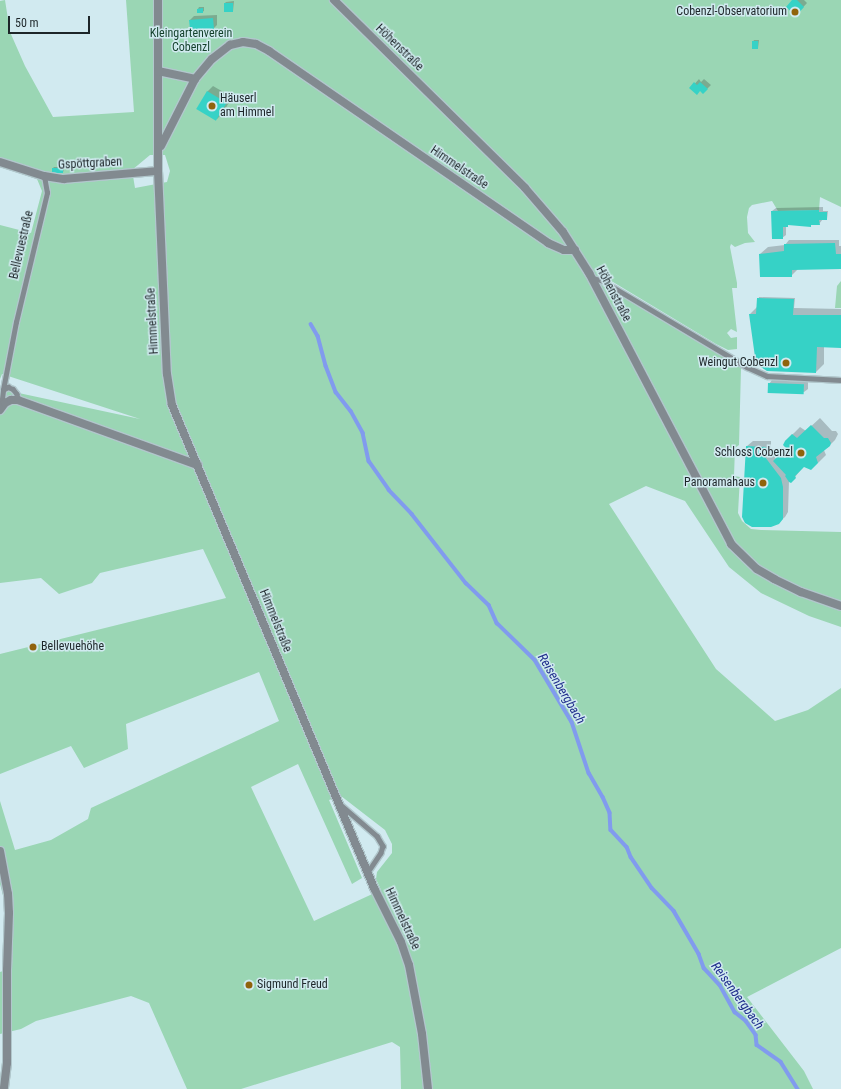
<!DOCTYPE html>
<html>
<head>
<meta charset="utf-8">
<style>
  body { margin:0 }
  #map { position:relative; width:841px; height:1089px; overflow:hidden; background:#d1eaf0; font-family:"Roboto Condensed",sans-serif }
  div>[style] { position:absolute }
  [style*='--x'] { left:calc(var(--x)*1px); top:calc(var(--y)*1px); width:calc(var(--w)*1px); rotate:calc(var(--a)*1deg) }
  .green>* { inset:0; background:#9ad6b4 }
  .shadow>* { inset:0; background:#0003 }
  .stream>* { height:3.5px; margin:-1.75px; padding:0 1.75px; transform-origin:1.75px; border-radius:1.75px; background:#819bee }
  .building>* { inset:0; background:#36d2c6; transform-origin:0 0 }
  .roads { filter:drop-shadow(1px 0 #b1c7cc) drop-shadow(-1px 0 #b1c7cc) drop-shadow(0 1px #b1c7cc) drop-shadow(0 -1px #b1c7cc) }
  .service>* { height:4.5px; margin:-2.25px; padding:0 2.25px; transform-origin:2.25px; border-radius:2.25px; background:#828a90 }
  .minor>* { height:8px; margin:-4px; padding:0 4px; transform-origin:4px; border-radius:4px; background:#828a90 }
  .tertiary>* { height:8px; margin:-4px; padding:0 4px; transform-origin:4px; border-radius:4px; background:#828a90 }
  .dots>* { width:11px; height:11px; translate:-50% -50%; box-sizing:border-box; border:2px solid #d1eaf0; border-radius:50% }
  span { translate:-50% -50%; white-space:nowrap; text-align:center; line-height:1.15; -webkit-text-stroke:3px #d1eaf0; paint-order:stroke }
  .poi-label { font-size:12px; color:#1d2629 }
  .right { translate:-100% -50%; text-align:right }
  .left { translate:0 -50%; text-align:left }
  .park-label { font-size:12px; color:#123f2a }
  .street-label { font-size:12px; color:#1d2629 }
  .water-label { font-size:13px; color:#202e8c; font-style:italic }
  .scale { position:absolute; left:8px; top:16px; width:82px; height:18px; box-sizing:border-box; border:2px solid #1d2629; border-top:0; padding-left:5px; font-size:12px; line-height:14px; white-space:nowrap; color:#1d2629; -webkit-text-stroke:3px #d1eaf0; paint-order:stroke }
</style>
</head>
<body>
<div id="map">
  <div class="green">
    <div style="clip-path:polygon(evenodd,5px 0,10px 32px,25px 66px,53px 117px,134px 112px,126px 0,841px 0,841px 207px,820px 197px,819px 210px,778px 211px,772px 201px,752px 205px,749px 208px,747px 217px,748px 233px,755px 242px,745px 243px,735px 247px,731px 244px,730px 247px,737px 283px,737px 288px,732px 288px,737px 332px,731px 329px,727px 333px,731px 338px,737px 337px,737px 349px,728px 350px,716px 344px,608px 279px,610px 288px,741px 368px,739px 445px,735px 448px,734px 476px,740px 477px,738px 513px,742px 521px,751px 529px,761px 530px,841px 532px,841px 627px,809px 616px,761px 593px,729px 567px,685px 501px,646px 486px,609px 504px,716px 669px,775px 721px,808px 710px,841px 688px,841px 948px,747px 997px,804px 1071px,813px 1089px,401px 1089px,400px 1047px,392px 1042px,241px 1089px,187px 1089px,149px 1003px,131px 996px,36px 1021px,21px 1029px,0 1034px,0 972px,3px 971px,5px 903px,0 884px,0 801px,15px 850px,51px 840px,88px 819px,91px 808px,279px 721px,259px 672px,126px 724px,128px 749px,84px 768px,71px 746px,0 774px,0 654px,226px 598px,203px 549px,100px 573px,92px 583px,59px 594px,41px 578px,0 583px,0 389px,140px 419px,2px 374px,0 379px,0 225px,31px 233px,42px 191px,37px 179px,0 167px,0 1px,5px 0,150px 155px,165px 155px,170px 171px,167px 182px,135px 188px,132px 170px,150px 155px,5px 0,298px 764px,352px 884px,362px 878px,329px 800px,341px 796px,385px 830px,392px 844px,392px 853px,377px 872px,376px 879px,381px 890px,314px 921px,251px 787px,298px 764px)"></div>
    <div style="clip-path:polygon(841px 281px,841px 308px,835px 308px,837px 286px)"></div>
  </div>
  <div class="shadow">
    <div style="clip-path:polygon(794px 0,804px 0,807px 3px,796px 15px)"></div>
    <div style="clip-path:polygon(234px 1px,233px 11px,225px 3px,226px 2px)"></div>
    <div style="clip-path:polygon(199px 7px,204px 7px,204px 11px,202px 12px,198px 9px)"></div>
    <div style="clip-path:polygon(217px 15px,217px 25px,214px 28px,190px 20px,194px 16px)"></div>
    <div style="clip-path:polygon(754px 40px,759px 40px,758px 48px,753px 42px)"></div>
    <div style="clip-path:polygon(699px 79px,701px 82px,704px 79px,711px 85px,703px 93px,700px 90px,691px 88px)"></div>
    <div style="clip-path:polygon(213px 86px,232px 97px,223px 113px,217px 119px,207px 92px)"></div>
    <div style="clip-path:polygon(54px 167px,64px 167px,64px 170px,63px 172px,53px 168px)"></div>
    <div style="clip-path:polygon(823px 207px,823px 211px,828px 211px,827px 219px,823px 219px,819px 224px,812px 224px,810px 226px,803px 224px,786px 225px,786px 235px,782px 238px,772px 211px,776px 208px)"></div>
    <div style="clip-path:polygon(789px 240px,839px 240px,839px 246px,841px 246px,841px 268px,798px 269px,791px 276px,760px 254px,768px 247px,785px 245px)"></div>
    <div style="clip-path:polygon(759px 297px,795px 298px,794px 308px,841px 309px,841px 347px,824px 346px,824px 364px,816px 372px,750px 314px,757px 307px)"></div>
    <div style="clip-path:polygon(772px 380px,808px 380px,808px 389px,804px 392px,769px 384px)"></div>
    <div style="clip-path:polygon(820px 418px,832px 431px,836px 431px,838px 434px,835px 440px,827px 448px,823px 448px,826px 455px,818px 463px,804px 466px,795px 477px,789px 481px,788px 512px,785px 517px,778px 523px,761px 527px,752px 526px,747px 446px,753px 441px,771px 441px,771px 451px,776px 459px,787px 448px,785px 441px,794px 433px,800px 427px,806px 431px)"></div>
  </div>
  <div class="stream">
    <div style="--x:311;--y:324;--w:14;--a:60"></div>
    <div style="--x:318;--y:336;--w:31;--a:75"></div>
    <div style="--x:326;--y:366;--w:28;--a:69"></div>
    <div style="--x:336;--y:392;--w:24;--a:52"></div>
    <div style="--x:351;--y:411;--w:25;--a:61"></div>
    <div style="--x:363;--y:433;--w:29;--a:78"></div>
    <div style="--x:369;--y:461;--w:35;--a:55"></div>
    <div style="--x:389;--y:490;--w:33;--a:46"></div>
    <div style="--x:412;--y:514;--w:88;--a:52"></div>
    <div style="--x:466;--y:583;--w:32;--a:44"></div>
    <div style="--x:489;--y:605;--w:20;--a:66"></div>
    <div style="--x:497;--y:623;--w:53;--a:44.2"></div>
    <div style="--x:535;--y:660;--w:72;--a:59.2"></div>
    <div style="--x:572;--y:722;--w:54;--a:71.6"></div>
    <div style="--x:589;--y:773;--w:28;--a:60"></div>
    <div style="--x:603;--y:797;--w:17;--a:66"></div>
    <div style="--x:610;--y:813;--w:17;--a:87"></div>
    <div style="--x:611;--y:830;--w:23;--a:47"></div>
    <div style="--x:627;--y:847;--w:11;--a:68"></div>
    <div style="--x:631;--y:857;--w:37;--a:56"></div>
    <div style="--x:652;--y:888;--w:32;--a:46"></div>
    <div style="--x:674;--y:911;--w:50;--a:59.8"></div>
    <div style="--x:699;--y:954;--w:15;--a:70"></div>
    <div style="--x:704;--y:968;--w:23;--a:47"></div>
    <div style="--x:720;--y:985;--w:31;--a:61"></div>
    <div style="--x:735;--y:1012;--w:14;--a:39"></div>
    <div style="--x:746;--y:1021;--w:17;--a:54"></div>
    <div style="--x:756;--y:1035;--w:10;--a:84"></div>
    <div style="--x:757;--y:1045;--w:29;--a:35"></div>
    <div style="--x:781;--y:1062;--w:32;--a:58"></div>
  </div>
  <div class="building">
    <div style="clip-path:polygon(792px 0,797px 0,804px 7px,796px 16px,786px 7px)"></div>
    <div style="left:224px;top:3px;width:9px;height:9px"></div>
    <div style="clip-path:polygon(203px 8px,203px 13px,197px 13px,197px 9px)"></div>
    <div style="clip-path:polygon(213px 18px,214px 29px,190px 29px,189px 20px)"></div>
    <div style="left:758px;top:41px;width:8px;height:6px;rotate:90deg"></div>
    <div style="clip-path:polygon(694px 82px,697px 85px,700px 82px,708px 89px,703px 94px,700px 91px,697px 95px,689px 88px)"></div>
    <div style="left:207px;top:91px;width:23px;height:21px;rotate:31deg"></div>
    <div style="left:52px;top:168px;width:11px;height:5px"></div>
    <div style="clip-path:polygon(819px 210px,819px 212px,827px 212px,827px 220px,819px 220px,820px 225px,811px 225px,811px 227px,788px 225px,788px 227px,783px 227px,783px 239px,772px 239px,771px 211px)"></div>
    <div style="clip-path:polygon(835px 243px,836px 254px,841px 254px,841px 269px,792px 270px,792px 277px,760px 277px,759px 254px,784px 251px,784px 244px)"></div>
    <div style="clip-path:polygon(757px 298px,794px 299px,793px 315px,841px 315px,841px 348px,817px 347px,816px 373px,767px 371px,756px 364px,749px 314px,756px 314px)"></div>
    <div style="left:768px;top:383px;width:36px;height:10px;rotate:2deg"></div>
    <div style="clip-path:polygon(811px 425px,824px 438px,828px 438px,831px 443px,830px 446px,816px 457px,818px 463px,811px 470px,804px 467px,795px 476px,796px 478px,791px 483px,789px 482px,785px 476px,786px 475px,773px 461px,786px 448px,783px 445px,785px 441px,792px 434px,797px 438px)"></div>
    <div style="clip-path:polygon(746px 446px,766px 447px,765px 457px,781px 478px,783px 487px,783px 519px,779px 524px,771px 527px,752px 527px,745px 523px,742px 517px)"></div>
  </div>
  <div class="roads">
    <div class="service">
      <div style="--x:592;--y:278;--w:9;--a:13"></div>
      <div style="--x:601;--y:280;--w:170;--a:30.8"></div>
      <div style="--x:747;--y:367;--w:22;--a:24"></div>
      <div style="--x:767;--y:376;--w:74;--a:3.1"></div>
      <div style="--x:3;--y:390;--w:69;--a:-79.2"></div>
      <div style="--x:16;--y:322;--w:133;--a:-76.5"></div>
      <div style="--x:47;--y:193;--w:17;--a:-100"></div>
      <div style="--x:1;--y:407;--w:17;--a:-83"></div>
      <div style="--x:3;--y:390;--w:6;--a:-31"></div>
      <div style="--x:8;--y:387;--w:5;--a:22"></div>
      <div style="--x:13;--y:389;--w:6;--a:51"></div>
      <div style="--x:17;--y:394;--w:6;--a:81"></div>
      <div style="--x:341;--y:805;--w:48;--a:40.7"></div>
      <div style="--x:377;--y:836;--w:12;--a:59"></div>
      <div style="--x:383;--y:846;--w:7;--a:106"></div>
      <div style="--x:381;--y:853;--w:23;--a:124"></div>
    </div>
    <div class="minor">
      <div style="--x:158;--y:0;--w:171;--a:90"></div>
      <div style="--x:158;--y:171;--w:203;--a:87.5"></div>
      <div style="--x:167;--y:374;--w:31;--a:81"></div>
      <div style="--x:172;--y:405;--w:524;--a:67.3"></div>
      <div style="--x:374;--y:888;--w:60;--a:63.4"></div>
      <div style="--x:401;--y:942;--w:24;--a:71"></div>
      <div style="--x:409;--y:965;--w:70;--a:79.3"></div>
      <div style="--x:422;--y:1034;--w:55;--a:83.8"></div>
      <div style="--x:158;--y:71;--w:38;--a:12"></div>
      <div style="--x:195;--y:79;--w:26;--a:-50"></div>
      <div style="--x:212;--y:59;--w:23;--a:-38"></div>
      <div style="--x:230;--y:45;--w:13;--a:-13"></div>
      <div style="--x:243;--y:42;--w:13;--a:9"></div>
      <div style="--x:256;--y:44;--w:15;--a:28"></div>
      <div style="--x:269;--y:51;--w:339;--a:34.5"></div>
      <div style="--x:548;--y:243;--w:17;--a:24"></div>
      <div style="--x:564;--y:250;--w:11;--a:0"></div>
      <div style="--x:161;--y:146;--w:75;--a:-63.1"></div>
      <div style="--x:0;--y:162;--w:46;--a:17.7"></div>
      <div style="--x:44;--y:176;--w:20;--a:9"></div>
      <div style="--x:64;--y:179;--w:94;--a:-4.9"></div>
      <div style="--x:0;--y:410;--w:9;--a:-54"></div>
      <div style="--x:5;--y:403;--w:7;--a:-27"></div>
      <div style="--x:11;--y:400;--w:7;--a:0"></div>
      <div style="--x:18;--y:400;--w:191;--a:19.9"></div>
      <div style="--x:0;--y:851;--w:44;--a:79.5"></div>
      <div style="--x:8;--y:894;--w:19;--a:87"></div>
      <div style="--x:9;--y:913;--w:57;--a:92"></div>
      <div style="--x:7;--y:970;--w:93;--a:90"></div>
      <div style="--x:7;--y:1063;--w:26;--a:97"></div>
    </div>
    <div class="tertiary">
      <div style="--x:334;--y:0;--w:268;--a:44.5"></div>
      <div style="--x:525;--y:188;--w:58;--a:49.2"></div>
      <div style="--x:563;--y:232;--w:49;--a:57.6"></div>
      <div style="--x:589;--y:273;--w:306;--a:62.3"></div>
      <div style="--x:731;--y:544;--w:36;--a:44"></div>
      <div style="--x:757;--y:569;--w:20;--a:30"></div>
      <div style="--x:774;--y:579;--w:30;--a:26"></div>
      <div style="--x:801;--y:592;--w:42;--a:19.3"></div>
    </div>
  </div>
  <div class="dots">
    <div style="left:795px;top:12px;background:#90630c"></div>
    <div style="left:212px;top:106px;background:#90630c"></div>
    <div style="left:786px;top:363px;background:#90630c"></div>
    <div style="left:801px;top:453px;background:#90630c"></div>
    <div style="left:763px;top:483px;background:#90630c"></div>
    <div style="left:33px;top:647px;background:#90630c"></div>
    <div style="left:249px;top:985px;background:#90630c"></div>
  </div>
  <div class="poi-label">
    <span class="right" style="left:787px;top:12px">Cobenzl-Observatorium</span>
    <span class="left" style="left:220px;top:106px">Häuserl<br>am Himmel</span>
    <span class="right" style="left:778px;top:363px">Weingut Cobenzl</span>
    <span class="right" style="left:793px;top:453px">Schloss Cobenzl</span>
    <span class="right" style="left:755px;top:483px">Panoramahaus</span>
    <span class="left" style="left:41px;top:647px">Bellevuehöhe</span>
    <span class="left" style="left:257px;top:985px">Sigmund Freud</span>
  </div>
  <div class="park-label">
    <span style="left:191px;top:41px">Kleingartenverein<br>Cobenzl</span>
  </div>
  <div class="street-label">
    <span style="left:399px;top:48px;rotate:44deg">Höhenstraße</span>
    <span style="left:90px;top:164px;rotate:-3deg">Gspöttgraben</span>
    <span style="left:459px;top:168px;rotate:34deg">Himmelstraße</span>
    <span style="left:22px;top:245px;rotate:-77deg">Bellevuestraße</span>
    <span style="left:613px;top:294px;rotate:62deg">Höhenstraße</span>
    <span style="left:153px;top:321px;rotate:-93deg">Himmelstraße</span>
    <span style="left:275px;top:621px;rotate:68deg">Himmelstraße</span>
    <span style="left:402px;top:919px;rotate:65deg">Himmelstraße</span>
  </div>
  <div class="water-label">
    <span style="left:561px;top:689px;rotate:59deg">Reisenbergbach</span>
    <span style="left:737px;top:996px;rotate:54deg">Reisenbergbach</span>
  </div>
  <div class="scale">50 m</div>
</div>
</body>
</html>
